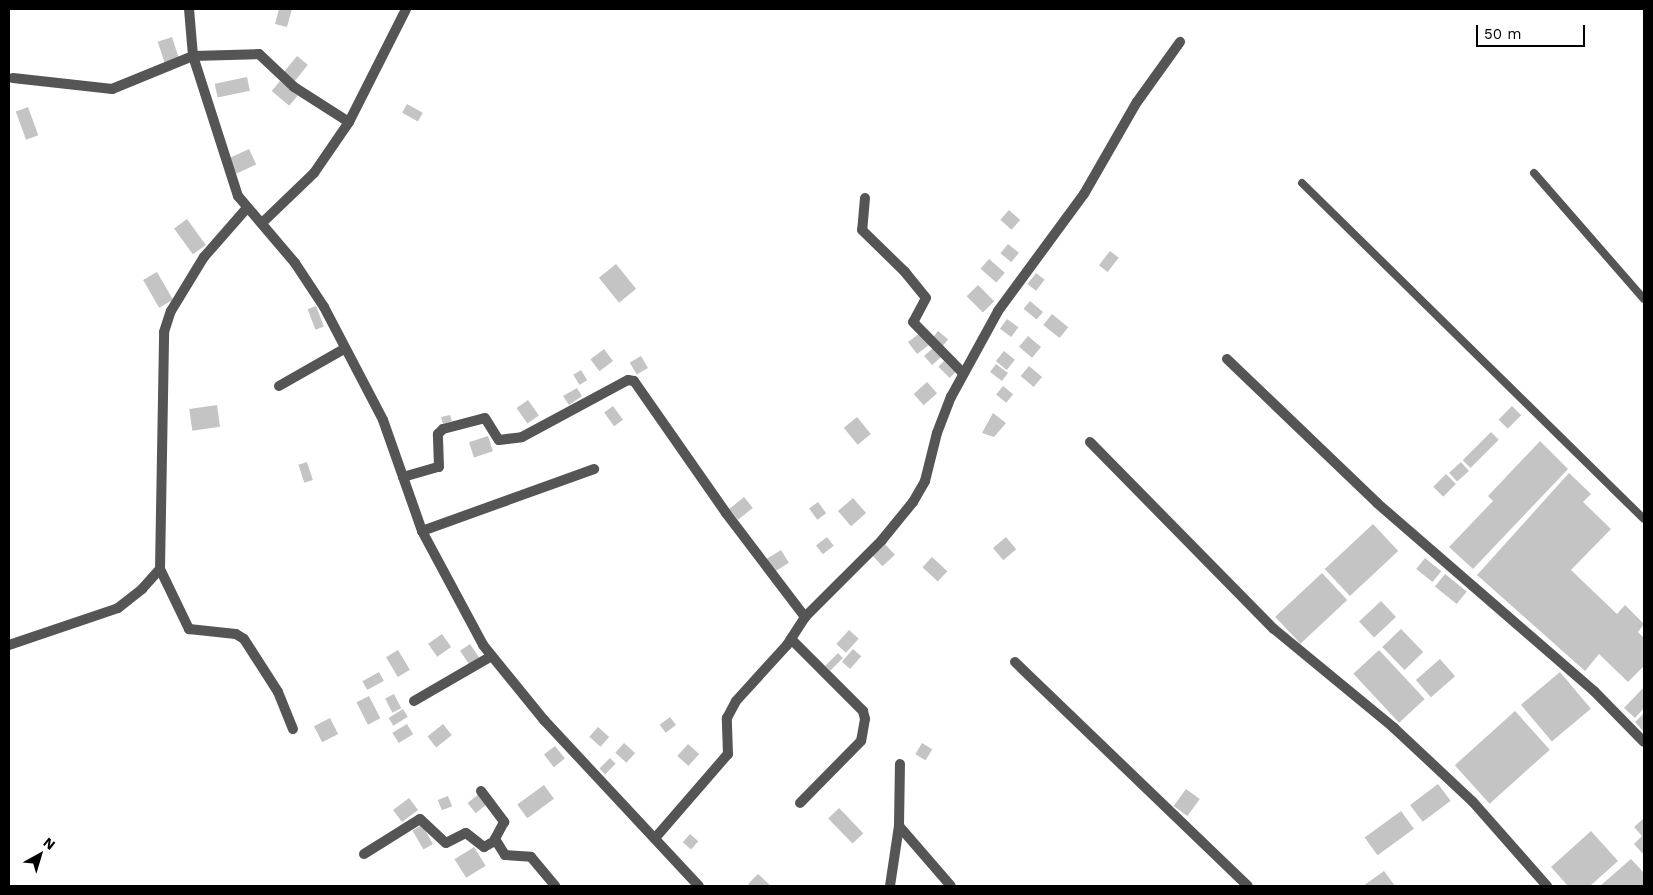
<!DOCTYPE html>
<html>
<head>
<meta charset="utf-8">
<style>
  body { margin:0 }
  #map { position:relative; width:1653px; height:895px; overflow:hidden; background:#fff; font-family:"Work Sans",sans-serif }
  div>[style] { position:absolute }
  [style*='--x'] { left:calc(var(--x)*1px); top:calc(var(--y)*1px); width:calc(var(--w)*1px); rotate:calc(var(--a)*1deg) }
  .building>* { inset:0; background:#c4c4c4; transform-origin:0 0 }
  .service>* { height:8px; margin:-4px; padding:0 4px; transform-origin:4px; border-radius:4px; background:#555 }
  .minor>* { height:10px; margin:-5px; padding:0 5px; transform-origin:5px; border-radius:5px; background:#555 }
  span { translate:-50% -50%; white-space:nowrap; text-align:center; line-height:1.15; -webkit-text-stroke:4px #fff; paint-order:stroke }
  .frame { position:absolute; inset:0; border:10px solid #000; pointer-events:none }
  .north { position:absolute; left:15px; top:830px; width:50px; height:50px; -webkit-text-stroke:4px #fff; paint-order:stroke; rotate:39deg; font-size:14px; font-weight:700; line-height:20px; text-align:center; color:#000 }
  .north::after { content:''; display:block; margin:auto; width:18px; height:22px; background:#000; clip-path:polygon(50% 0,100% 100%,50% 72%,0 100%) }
  .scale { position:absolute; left:1476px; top:25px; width:109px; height:22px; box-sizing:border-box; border:2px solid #000; border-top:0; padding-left:6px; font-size:15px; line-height:18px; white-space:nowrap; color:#000; -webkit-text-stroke:4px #fff; paint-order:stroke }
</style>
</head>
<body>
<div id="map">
  <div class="building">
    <div style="clip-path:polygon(279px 9px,292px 9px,287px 27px,275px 24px)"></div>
    <div style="left:172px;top:37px;width:22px;height:15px;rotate:72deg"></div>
    <div style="left:297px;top:56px;width:14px;height:21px;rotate:39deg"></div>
    <div style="left:247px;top:77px;width:14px;height:33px;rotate:78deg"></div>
    <div style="left:280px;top:81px;width:23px;height:13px;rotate:40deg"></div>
    <div style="left:407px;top:104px;width:18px;height:10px;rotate:29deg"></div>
    <div style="left:28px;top:107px;width:30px;height:13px;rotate:70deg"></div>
    <div style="left:249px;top:149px;width:17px;height:22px;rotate:65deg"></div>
    <div style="left:1009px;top:210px;width:15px;height:13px;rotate:42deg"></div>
    <div style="left:187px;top:219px;width:32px;height:16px;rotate:54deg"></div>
    <div style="left:1008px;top:244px;width:14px;height:12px;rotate:39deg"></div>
    <div style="left:1110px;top:251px;width:11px;height:18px;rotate:38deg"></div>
    <div style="left:989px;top:259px;width:21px;height:13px;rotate:41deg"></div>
    <div style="left:616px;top:264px;width:32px;height:22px;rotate:51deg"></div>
    <div style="left:157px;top:272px;width:32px;height:16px;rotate:60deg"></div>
    <div style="left:1036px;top:273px;width:11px;height:14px;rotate:38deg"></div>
    <div style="left:978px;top:285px;width:23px;height:16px;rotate:45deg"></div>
    <div style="left:1030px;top:301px;width:17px;height:10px;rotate:40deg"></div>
    <div style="left:316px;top:306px;width:22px;height:9px;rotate:69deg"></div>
    <div style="left:1052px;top:314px;width:21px;height:14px;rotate:39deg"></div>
    <div style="left:1007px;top:319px;width:14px;height:12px;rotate:36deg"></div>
    <div style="left:938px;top:331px;width:13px;height:11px;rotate:39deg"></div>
    <div style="left:920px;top:333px;width:15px;height:15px;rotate:53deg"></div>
    <div style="left:1028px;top:336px;width:17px;height:14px;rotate:40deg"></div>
    <div style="left:933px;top:348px;width:12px;height:12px;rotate:48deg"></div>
    <div style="left:604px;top:349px;width:15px;height:17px;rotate:53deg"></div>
    <div style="left:1004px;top:351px;width:14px;height:13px;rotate:39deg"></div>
    <div style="left:641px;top:356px;width:14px;height:13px;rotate:60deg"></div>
    <div style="left:944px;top:361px;width:16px;height:8px;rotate:45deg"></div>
    <div style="left:996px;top:364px;width:15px;height:10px;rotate:37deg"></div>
    <div style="left:1029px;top:366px;width:17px;height:13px;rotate:40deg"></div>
    <div style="left:581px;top:370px;width:12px;height:9px;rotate:59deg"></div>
    <div style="left:927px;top:382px;width:15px;height:18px;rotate:48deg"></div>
    <div style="left:1003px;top:386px;width:13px;height:11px;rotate:39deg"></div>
    <div style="clip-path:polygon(577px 388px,582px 396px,569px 405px,563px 396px)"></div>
    <div style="left:528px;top:400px;width:19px;height:14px;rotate:55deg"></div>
    <div style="left:217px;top:405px;width:22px;height:28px;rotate:82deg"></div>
    <div style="left:613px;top:406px;width:17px;height:11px;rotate:54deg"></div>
    <div style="left:1512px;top:406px;width:13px;height:19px;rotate:45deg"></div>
    <div style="clip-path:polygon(993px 413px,1006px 423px,994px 437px,982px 433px)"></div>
    <div style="clip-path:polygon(450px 415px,452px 421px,443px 424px,441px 417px)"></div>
    <div style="left:857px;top:417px;width:22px;height:17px;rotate:51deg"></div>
    <div style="left:1491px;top:432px;width:11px;height:40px;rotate:45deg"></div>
    <div style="left:488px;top:436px;width:16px;height:20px;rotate:72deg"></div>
    <div style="clip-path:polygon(1540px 441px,1568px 469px,1473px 569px,1449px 547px,1493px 501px,1488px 496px)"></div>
    <div style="left:307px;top:462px;width:19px;height:9px;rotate:72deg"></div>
    <div style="left:1461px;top:462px;width:12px;height:16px;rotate:48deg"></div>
    <div style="clip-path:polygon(1569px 473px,1591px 494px,1583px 502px,1611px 529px,1571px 570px,1617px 614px,1625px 605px,1644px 624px,1638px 632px,1644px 638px,1644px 666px,1628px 682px,1599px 654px,1585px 671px,1477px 575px)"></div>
    <div style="left:1446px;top:474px;width:14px;height:18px;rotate:45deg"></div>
    <div style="left:744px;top:497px;width:14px;height:19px;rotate:51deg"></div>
    <div style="left:853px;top:498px;width:20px;height:20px;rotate:49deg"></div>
    <div style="left:818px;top:502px;width:14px;height:11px;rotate:54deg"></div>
    <div style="left:1373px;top:524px;width:37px;height:66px;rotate:47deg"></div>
    <div style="left:827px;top:537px;width:11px;height:14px;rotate:52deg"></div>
    <div style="left:1006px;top:537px;width:16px;height:17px;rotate:50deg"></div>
    <div style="left:884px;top:543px;width:16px;height:17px;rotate:47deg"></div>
    <div style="left:781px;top:550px;width:15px;height:19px;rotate:58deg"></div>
    <div style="left:932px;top:557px;width:21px;height:14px;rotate:43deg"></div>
    <div style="left:1425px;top:558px;width:21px;height:14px;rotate:39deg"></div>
    <div style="left:1322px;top:573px;width:37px;height:64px;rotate:47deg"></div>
    <div style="left:1445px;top:574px;width:28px;height:16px;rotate:39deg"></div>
    <div style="left:1381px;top:601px;width:22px;height:30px;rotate:47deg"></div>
    <div style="left:1401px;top:629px;width:32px;height:26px;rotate:46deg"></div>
    <div style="left:849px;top:630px;width:13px;height:19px;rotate:42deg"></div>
    <div style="left:442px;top:634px;width:16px;height:17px;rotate:55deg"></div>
    <div style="left:470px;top:644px;width:18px;height:12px;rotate:56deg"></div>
    <div style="left:853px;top:649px;width:11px;height:17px;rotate:41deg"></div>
    <div style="left:398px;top:650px;width:23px;height:14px;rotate:59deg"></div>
    <div style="left:1379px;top:650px;width:67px;height:35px;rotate:47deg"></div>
    <div style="left:838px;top:653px;width:7px;height:18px;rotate:45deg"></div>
    <div style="left:1440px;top:659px;width:23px;height:32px;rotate:49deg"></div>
    <div style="left:379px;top:672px;width:10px;height:19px;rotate:61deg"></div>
    <div style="left:1560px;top:672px;width:48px;height:51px;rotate:50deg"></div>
    <div style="clip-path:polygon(1644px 687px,1644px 708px,1635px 718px,1624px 708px)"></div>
    <div style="left:394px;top:694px;width:16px;height:10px;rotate:63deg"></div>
    <div style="left:369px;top:696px;width:25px;height:14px;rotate:63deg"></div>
    <div style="left:403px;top:709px;width:9px;height:17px;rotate:58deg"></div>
    <div style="left:1515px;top:711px;width:52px;height:81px;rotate:48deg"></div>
    <div style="clip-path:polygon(1644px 713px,1644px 732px,1635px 722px)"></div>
    <div style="left:670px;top:717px;width:10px;height:13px;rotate:53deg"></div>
    <div style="left:330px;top:718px;width:18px;height:18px;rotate:63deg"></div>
    <div style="left:407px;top:724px;width:12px;height:17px;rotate:59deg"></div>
    <div style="left:443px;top:724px;width:14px;height:20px;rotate:51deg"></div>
    <div style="left:598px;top:727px;width:15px;height:13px;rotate:42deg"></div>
    <div style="left:624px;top:743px;width:15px;height:13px;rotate:42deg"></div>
    <div style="left:922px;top:743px;width:12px;height:13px;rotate:31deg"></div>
    <div style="left:688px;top:744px;width:15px;height:16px;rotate:42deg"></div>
    <div style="left:555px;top:746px;width:16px;height:14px;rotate:52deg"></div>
    <div style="left:610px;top:758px;width:8px;height:15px;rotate:45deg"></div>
    <div style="left:1438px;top:784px;width:21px;height:35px;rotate:53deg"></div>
    <div style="left:544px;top:785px;width:17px;height:33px;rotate:54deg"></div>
    <div style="left:1186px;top:789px;width:17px;height:21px;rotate:36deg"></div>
    <div style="left:480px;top:793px;width:13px;height:16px;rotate:51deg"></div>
    <div style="left:448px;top:796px;width:11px;height:11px;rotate:68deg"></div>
    <div style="left:409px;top:798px;width:15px;height:20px;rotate:53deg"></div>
    <div style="left:839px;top:808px;width:35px;height:15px;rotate:46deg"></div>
    <div style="left:1401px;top:811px;width:22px;height:45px;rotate:54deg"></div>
    <div style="clip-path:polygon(1644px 818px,1644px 853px,1643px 854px,1634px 844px,1642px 836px,1634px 827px)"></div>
    <div style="left:422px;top:825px;width:22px;height:11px;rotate:60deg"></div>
    <div style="clip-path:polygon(1591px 831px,1618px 861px,1590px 886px,1568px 886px,1551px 867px)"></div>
    <div style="left:690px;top:834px;width:11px;height:11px;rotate:41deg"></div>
    <div style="left:474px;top:847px;width:22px;height:23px;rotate:58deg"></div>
    <div style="clip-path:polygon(1631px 859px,1644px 873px,1644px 886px,1600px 886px)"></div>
    <div style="clip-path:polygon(1384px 871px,1395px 886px,1363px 886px)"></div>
    <div style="clip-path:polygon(758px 874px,771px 886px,751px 886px,748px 884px)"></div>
  </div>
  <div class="service">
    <div style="--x:1534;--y:173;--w:167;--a:48.9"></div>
    <div style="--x:1302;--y:183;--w:479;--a:44.5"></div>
  </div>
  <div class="minor">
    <div style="--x:189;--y:9;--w:47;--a:85.1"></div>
    <div style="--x:193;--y:56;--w:147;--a:72.2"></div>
    <div style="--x:238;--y:196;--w:88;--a:49.6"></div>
    <div style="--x:295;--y:263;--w:53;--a:56.6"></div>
    <div style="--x:324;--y:307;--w:127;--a:62.4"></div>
    <div style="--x:383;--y:420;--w:118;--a:70.6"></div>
    <div style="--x:422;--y:531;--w:129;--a:61.8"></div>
    <div style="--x:483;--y:645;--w:97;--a:50.9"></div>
    <div style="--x:544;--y:720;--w:227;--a:47"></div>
    <div style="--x:13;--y:78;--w:100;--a:6.3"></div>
    <div style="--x:112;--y:89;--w:87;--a:-22.2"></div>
    <div style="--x:193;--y:56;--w:66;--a:-1.7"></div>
    <div style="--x:259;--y:54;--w:48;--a:43.3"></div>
    <div style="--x:294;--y:87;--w:65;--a:32.5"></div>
    <div style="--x:865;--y:198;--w:32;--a:95"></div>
    <div style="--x:862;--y:230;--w:60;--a:44.3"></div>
    <div style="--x:905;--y:272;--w:33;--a:51"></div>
    <div style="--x:926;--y:298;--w:27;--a:118"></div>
    <div style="--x:913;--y:322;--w:71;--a:45.6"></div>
    <div style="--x:262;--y:223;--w:72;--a:-43.9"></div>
    <div style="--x:314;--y:173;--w:62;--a:-55.5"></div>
    <div style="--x:349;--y:122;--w:127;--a:-63.2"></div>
    <div style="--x:1227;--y:359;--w:208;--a:43.8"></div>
    <div style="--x:1377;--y:503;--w:287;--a:40.9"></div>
    <div style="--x:1594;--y:691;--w:71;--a:45.6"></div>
    <div style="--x:279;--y:386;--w:75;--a:-29.6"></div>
    <div style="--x:1090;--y:442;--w:262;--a:45.5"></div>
    <div style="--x:1274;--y:629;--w:156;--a:39.5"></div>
    <div style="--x:1394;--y:728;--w:108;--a:43.1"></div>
    <div style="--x:1473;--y:802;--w:112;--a:48.6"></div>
    <div style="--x:403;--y:477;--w:37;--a:-16"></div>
    <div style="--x:439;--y:467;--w:33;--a:-92"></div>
    <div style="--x:438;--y:434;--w:7;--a:-45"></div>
    <div style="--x:443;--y:429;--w:43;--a:-14.7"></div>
    <div style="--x:485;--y:418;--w:26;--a:58"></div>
    <div style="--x:499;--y:440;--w:23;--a:-7"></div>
    <div style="--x:522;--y:437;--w:120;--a:-28.3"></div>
    <div style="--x:628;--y:380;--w:6;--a:9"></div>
    <div style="--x:634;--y:381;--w:161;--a:55.1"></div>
    <div style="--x:726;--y:513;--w:131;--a:52.8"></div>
    <div style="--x:422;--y:531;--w:183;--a:-19.8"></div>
    <div style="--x:160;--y:569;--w:67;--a:64.2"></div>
    <div style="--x:189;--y:629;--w:47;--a:6.1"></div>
    <div style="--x:236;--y:634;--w:9;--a:32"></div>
    <div style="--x:244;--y:639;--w:63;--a:57.3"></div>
    <div style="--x:278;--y:692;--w:40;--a:68"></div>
    <div style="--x:791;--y:639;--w:102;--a:45"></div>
    <div style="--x:863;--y:711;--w:8;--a:76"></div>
    <div style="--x:865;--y:719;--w:22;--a:100"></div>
    <div style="--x:861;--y:741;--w:87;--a:134.5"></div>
    <div style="--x:9;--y:645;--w:115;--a:-18.7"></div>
    <div style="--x:118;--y:608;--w:31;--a:-38"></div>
    <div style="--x:142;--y:589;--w:27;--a:-48"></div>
    <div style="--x:160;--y:569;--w:237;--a:-89"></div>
    <div style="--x:164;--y:332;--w:22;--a:-72"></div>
    <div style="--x:171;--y:311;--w:63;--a:-58.6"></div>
    <div style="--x:204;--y:257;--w:64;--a:-48.8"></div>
    <div style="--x:1015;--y:662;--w:323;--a:43.9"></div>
    <div style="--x:414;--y:701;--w:88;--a:-30.1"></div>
    <div style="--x:481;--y:791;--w:39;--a:53"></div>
    <div style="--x:504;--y:822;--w:19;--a:118"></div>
    <div style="--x:495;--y:839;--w:19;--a:58"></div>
    <div style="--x:505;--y:855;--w:26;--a:4"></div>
    <div style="--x:531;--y:857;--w:38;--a:50"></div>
    <div style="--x:899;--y:826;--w:79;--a:49.1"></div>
    <div style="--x:656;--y:837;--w:110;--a:-49.1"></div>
    <div style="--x:728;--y:754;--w:36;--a:-92"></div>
    <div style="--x:727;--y:718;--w:19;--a:-62"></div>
    <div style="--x:736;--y:701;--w:76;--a:-47.7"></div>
    <div style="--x:787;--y:645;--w:33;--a:-57"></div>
    <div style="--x:805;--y:617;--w:109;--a:-45"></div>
    <div style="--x:882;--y:540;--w:49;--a:-50.8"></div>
    <div style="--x:913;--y:502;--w:24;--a:-60"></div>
    <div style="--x:925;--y:481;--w:49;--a:-76"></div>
    <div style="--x:937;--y:433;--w:39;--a:-69"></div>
    <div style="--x:951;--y:397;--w:98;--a:-61.3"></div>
    <div style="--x:998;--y:311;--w:145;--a:-53.7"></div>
    <div style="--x:1084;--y:194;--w:106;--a:-60.1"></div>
    <div style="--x:1137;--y:102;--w:74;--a:-54.4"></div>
    <div style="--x:364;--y:854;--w:66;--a:-32"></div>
    <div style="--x:420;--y:819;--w:35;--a:43"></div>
    <div style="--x:446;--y:843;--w:22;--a:-27"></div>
    <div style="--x:466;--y:833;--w:23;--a:38"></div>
    <div style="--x:484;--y:847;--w:13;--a:-29"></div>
    <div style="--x:890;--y:886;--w:61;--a:-81.5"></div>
    <div style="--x:899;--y:826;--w:62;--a:-89.1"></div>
  </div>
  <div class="frame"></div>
  <div class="north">N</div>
  <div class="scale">50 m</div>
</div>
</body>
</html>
